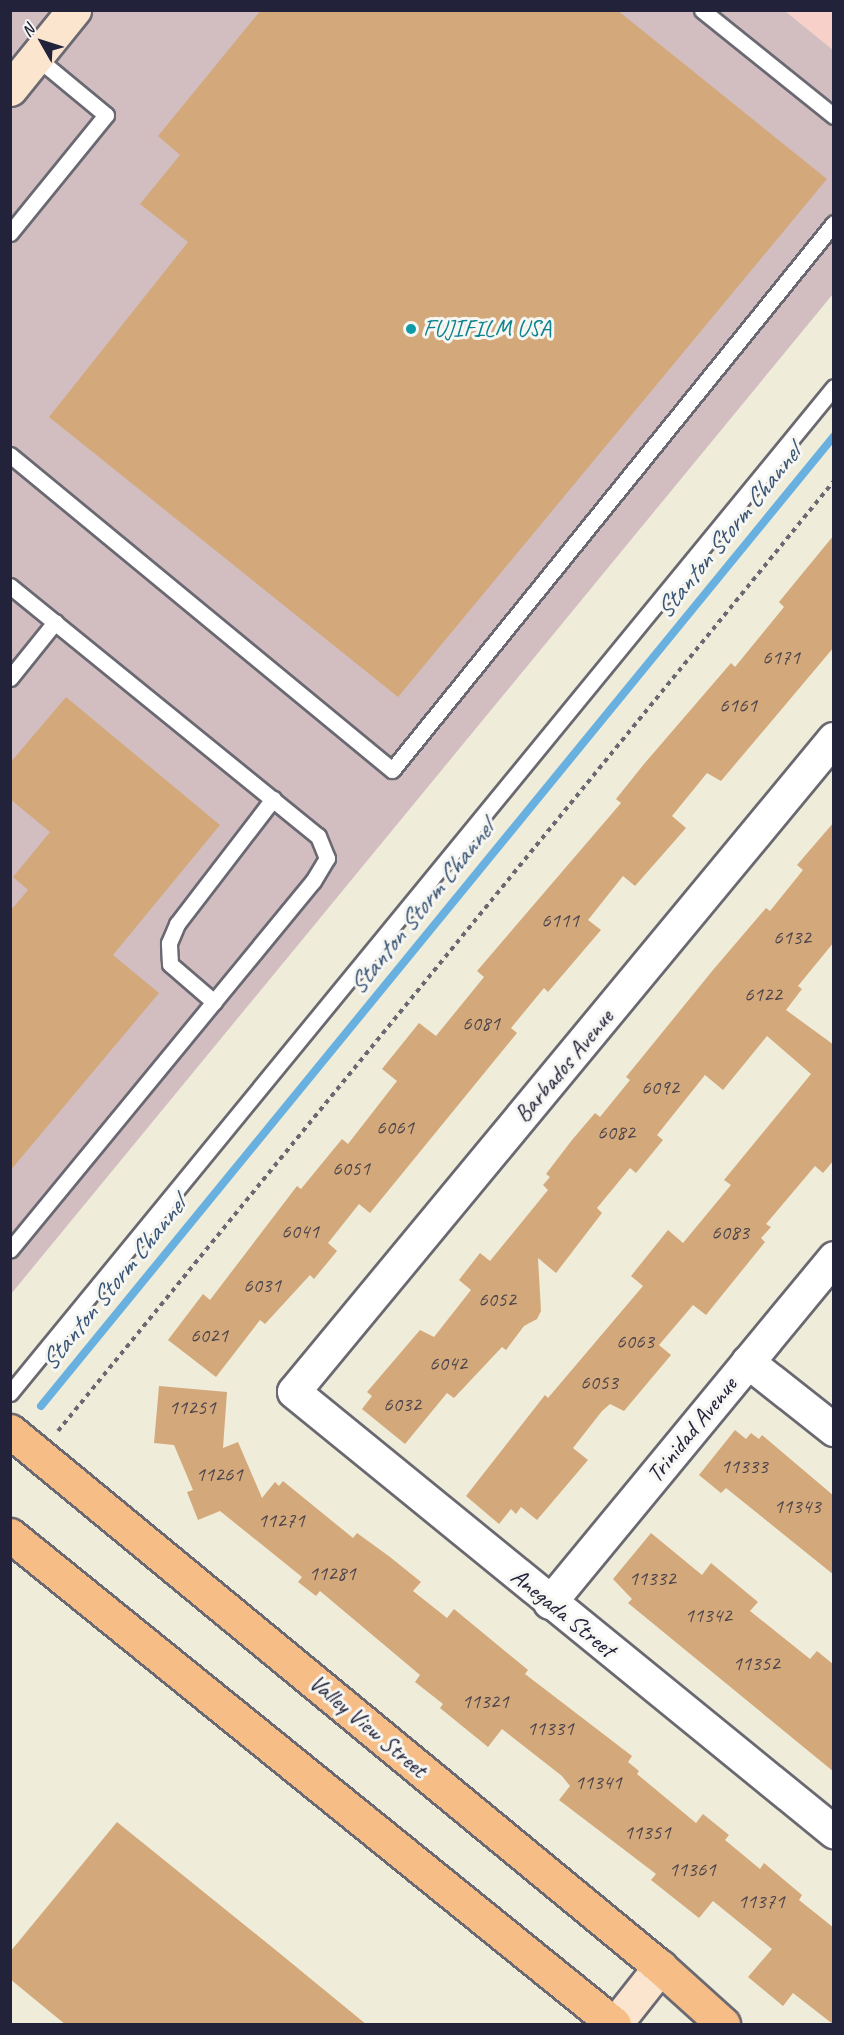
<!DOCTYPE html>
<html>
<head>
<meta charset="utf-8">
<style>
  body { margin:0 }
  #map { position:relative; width:844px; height:2035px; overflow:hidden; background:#efecd9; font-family:Caveat,sans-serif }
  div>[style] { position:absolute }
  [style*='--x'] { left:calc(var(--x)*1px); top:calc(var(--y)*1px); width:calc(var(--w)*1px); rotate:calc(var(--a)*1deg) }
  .built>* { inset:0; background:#f7d0c9 }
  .industrial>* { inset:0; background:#d2bec1 }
  .stream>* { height:8px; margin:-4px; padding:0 4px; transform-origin:4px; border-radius:4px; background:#68b0df }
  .building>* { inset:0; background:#d3a97b }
  .path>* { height:4px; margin-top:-2px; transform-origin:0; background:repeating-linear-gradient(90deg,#6a6972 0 4.5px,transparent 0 9px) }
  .roads { filter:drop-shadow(2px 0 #6a6972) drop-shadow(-2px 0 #6a6972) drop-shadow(0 2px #6a6972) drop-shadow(0 -2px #6a6972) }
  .lane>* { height:15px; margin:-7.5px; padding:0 7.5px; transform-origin:7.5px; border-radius:7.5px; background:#fff }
  .street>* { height:32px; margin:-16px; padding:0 16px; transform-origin:16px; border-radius:16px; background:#fff }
  .secondary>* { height:33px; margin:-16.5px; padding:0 16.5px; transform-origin:16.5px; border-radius:16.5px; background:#fbe5cf }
  .primary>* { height:33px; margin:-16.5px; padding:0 16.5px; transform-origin:16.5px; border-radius:16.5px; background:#f6be86 }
  .dots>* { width:16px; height:16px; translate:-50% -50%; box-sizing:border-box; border:3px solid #f6f6f2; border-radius:50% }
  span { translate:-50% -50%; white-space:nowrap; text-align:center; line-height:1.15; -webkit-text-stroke:6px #f6f6f2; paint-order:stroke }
  .number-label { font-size:21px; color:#4e444b }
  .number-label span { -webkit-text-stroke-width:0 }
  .culture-label { font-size:24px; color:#0d838f }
  .left { translate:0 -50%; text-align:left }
  .street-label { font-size:24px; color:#22223b }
  .water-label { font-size:26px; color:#3a5474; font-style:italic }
  .frame { position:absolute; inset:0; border:12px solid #22223b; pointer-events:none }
  .north { position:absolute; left:12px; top:12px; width:60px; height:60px; -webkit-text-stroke:4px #f6f6f2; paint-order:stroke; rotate:309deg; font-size:16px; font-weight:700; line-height:24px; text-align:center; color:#22223b }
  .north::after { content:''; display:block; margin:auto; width:21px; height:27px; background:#22223b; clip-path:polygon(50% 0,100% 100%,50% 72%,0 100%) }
</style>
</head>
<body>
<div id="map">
  <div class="built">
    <div style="clip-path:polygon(785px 11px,833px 11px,833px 50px)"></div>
  </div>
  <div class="industrial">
    <div style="clip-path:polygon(11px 11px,785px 11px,833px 50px,833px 294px,11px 1294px)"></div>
  </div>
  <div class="stream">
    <div style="--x:41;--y:1406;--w:1253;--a:-50.73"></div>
  </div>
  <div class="building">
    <div style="clip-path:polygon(261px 10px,617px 10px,827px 179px,398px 697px,49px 417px,188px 242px,140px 204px,180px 155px,158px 136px)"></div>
    <div style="clip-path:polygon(834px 535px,834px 647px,721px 781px,707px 773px,672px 816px,686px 828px,635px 886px,623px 876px,588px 920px,601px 930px,548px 992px,544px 988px,511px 1028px,517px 1033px,370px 1213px,359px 1204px,328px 1243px,337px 1251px,314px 1279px,310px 1275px,265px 1324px,260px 1320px,216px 1377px,168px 1340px,203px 1294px,210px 1300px,297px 1186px,301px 1189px,342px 1139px,348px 1144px,397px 1081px,382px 1069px,419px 1023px,436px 1036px,484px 977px,477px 971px,621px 803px,616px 799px,644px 764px,731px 663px,735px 667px,784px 607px,779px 602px)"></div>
    <div style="clip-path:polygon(66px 697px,220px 825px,113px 955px,159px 993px,10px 1171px,10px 911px,28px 890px,13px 877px,50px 832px,10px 799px,10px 763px)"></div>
    <div style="clip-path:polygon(834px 822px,834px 942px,798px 986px,802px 989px,786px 1010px,834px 1045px,834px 1160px,823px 1173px,815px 1166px,766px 1224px,771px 1227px,761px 1238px,765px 1242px,706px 1315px,693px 1305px,659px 1345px,671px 1355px,624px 1411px,610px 1404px,602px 1411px,573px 1448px,588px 1460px,537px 1520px,521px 1507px,516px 1514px,511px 1509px,499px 1524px,466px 1496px,545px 1395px,548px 1398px,643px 1286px,631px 1276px,668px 1230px,683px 1243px,731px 1185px,724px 1180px,811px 1074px,767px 1036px,723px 1090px,705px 1075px,657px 1135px,663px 1140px,636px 1173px,630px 1168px,597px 1208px,602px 1213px,556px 1273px,538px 1258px,541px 1311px,537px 1319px,524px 1326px,506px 1350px,502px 1347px,454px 1398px,447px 1393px,405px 1444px,362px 1409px,372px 1396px,367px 1392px,420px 1330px,434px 1337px,471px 1290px,459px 1280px,480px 1253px,490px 1261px,548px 1190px,543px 1185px,550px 1177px,546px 1174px,572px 1140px,595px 1113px,600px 1117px,630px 1080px,626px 1077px,713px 970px,766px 908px,770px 911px,803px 870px,797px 865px)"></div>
    <div style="clip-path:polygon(159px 1386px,227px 1392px,223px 1448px,238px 1442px,262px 1498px,275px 1482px,279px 1486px,283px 1481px,353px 1538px,357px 1533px,390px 1557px,421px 1582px,413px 1591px,447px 1618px,454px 1609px,528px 1670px,525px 1674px,632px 1756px,628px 1762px,639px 1771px,637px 1774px,696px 1823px,703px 1814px,729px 1835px,725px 1840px,760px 1869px,764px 1863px,802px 1895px,799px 1900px,834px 1928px,834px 2025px,793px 1993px,783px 2006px,748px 1977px,772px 1949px,713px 1901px,699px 1918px,651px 1880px,656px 1874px,559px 1800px,570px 1786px,562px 1776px,502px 1729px,488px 1747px,440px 1708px,443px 1704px,415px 1682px,420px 1675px,320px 1591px,316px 1596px,298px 1582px,302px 1577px,220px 1511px,198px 1520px,187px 1492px,193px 1490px,174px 1445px,154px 1443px)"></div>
    <div style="clip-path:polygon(735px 1430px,746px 1439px,751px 1433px,759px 1439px,762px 1435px,834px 1496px,834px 1575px,726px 1488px,721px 1493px,699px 1475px)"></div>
    <div style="clip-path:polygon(651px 1533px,702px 1575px,711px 1563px,758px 1602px,750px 1611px,810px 1659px,817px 1651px,834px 1665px,834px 1772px,628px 1603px,632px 1599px,613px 1579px)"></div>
    <div style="clip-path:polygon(117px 1822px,278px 1952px,367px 2025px,66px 2025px,10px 1979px,10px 1952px)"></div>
  </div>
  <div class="path">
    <div style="--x:58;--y:1431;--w:1227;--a:-50.76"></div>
  </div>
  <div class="roads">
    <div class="lane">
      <div style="--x:702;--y:10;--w:169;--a:38.8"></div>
      <div style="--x:10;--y:233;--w:152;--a:-50.9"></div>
      <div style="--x:106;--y:115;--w:91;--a:-140.4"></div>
      <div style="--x:10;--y:455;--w:495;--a:39.5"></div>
      <div style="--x:392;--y:770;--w:703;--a:-51.06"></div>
      <div style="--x:10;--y:586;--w:397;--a:39.1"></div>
      <div style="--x:318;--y:836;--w:24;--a:68"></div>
      <div style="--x:327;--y:858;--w:27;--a:121"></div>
      <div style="--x:313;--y:881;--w:477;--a:129.4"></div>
      <div style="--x:10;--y:678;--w:72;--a:-51.2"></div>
      <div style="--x:214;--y:1002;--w:58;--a:-139.2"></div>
      <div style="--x:170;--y:964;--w:21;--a:-93"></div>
      <div style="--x:169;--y:943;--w:21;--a:-67"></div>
      <div style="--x:177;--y:924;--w:158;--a:-52.5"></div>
      <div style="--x:10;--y:1393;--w:1300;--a:-50.68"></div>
    </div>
    <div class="street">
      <div style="--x:834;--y:739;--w:847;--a:129.59"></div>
      <div style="--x:294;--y:1392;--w:697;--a:39.17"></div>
      <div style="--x:748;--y:1362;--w:110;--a:38.3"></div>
      <div style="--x:550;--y:1603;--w:447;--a:-50.5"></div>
    </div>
    <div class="secondary">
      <div style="--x:10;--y:89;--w:102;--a:-51"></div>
      <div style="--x:615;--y:2024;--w:73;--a:-51.7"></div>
    </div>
    <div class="primary">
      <div style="--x:10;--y:1431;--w:842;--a:39.51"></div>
      <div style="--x:660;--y:1967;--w:85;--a:42.1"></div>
      <div style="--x:10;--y:1535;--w:777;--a:38.99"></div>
    </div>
  </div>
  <div class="dots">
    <div style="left:411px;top:329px;background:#0f9aa8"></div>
  </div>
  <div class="number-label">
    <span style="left:781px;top:657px">6171</span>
    <span style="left:738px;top:705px">6161</span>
    <span style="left:560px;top:920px">6111</span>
    <span style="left:792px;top:937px">6132</span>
    <span style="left:763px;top:994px">6122</span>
    <span style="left:481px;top:1023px">6081</span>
    <span style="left:660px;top:1087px">6092</span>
    <span style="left:395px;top:1127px">6061</span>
    <span style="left:616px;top:1132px">6082</span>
    <span style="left:351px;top:1168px">6051</span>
    <span style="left:300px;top:1231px">6041</span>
    <span style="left:730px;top:1232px">6083</span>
    <span style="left:262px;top:1285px">6031</span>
    <span style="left:497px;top:1299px">6052</span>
    <span style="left:209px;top:1335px">6021</span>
    <span style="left:635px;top:1341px">6063</span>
    <span style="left:448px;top:1363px">6042</span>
    <span style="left:599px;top:1382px">6053</span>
    <span style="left:402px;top:1404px">6032</span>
    <span style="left:192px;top:1407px">11251</span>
    <span style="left:744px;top:1466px">11333</span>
    <span style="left:219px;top:1474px">11261</span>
    <span style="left:797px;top:1506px">11343</span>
    <span style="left:281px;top:1520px">11271</span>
    <span style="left:332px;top:1573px">11281</span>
    <span style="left:652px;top:1578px">11332</span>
    <span style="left:708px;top:1615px">11342</span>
    <span style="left:756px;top:1663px">11352</span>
    <span style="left:485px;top:1701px">11321</span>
    <span style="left:550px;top:1728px">11331</span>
    <span style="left:598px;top:1782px">11341</span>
    <span style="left:647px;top:1832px">11351</span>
    <span style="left:692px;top:1869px">11361</span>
    <span style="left:761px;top:1901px">11371</span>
  </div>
  <div class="culture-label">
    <span class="left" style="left:423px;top:329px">FUJIFILM USA</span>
  </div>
  <div class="street-label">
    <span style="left:564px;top:1066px;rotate:-50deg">Barbados Avenue</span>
    <span style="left:692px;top:1430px;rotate:-51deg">Trinidad Avenue</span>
    <span style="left:563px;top:1613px;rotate:39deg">Anegada Street</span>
    <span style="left:368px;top:1726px;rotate:40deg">Valley View Street</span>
  </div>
  <div class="water-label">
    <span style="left:728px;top:532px;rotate:-51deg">Stanton Storm Channel</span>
    <span style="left:421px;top:908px;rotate:-51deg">Stanton Storm Channel</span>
    <span style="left:113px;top:1284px;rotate:-51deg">Stanton Storm Channel</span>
  </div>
  <div class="frame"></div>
  <div class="north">N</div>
</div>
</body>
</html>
